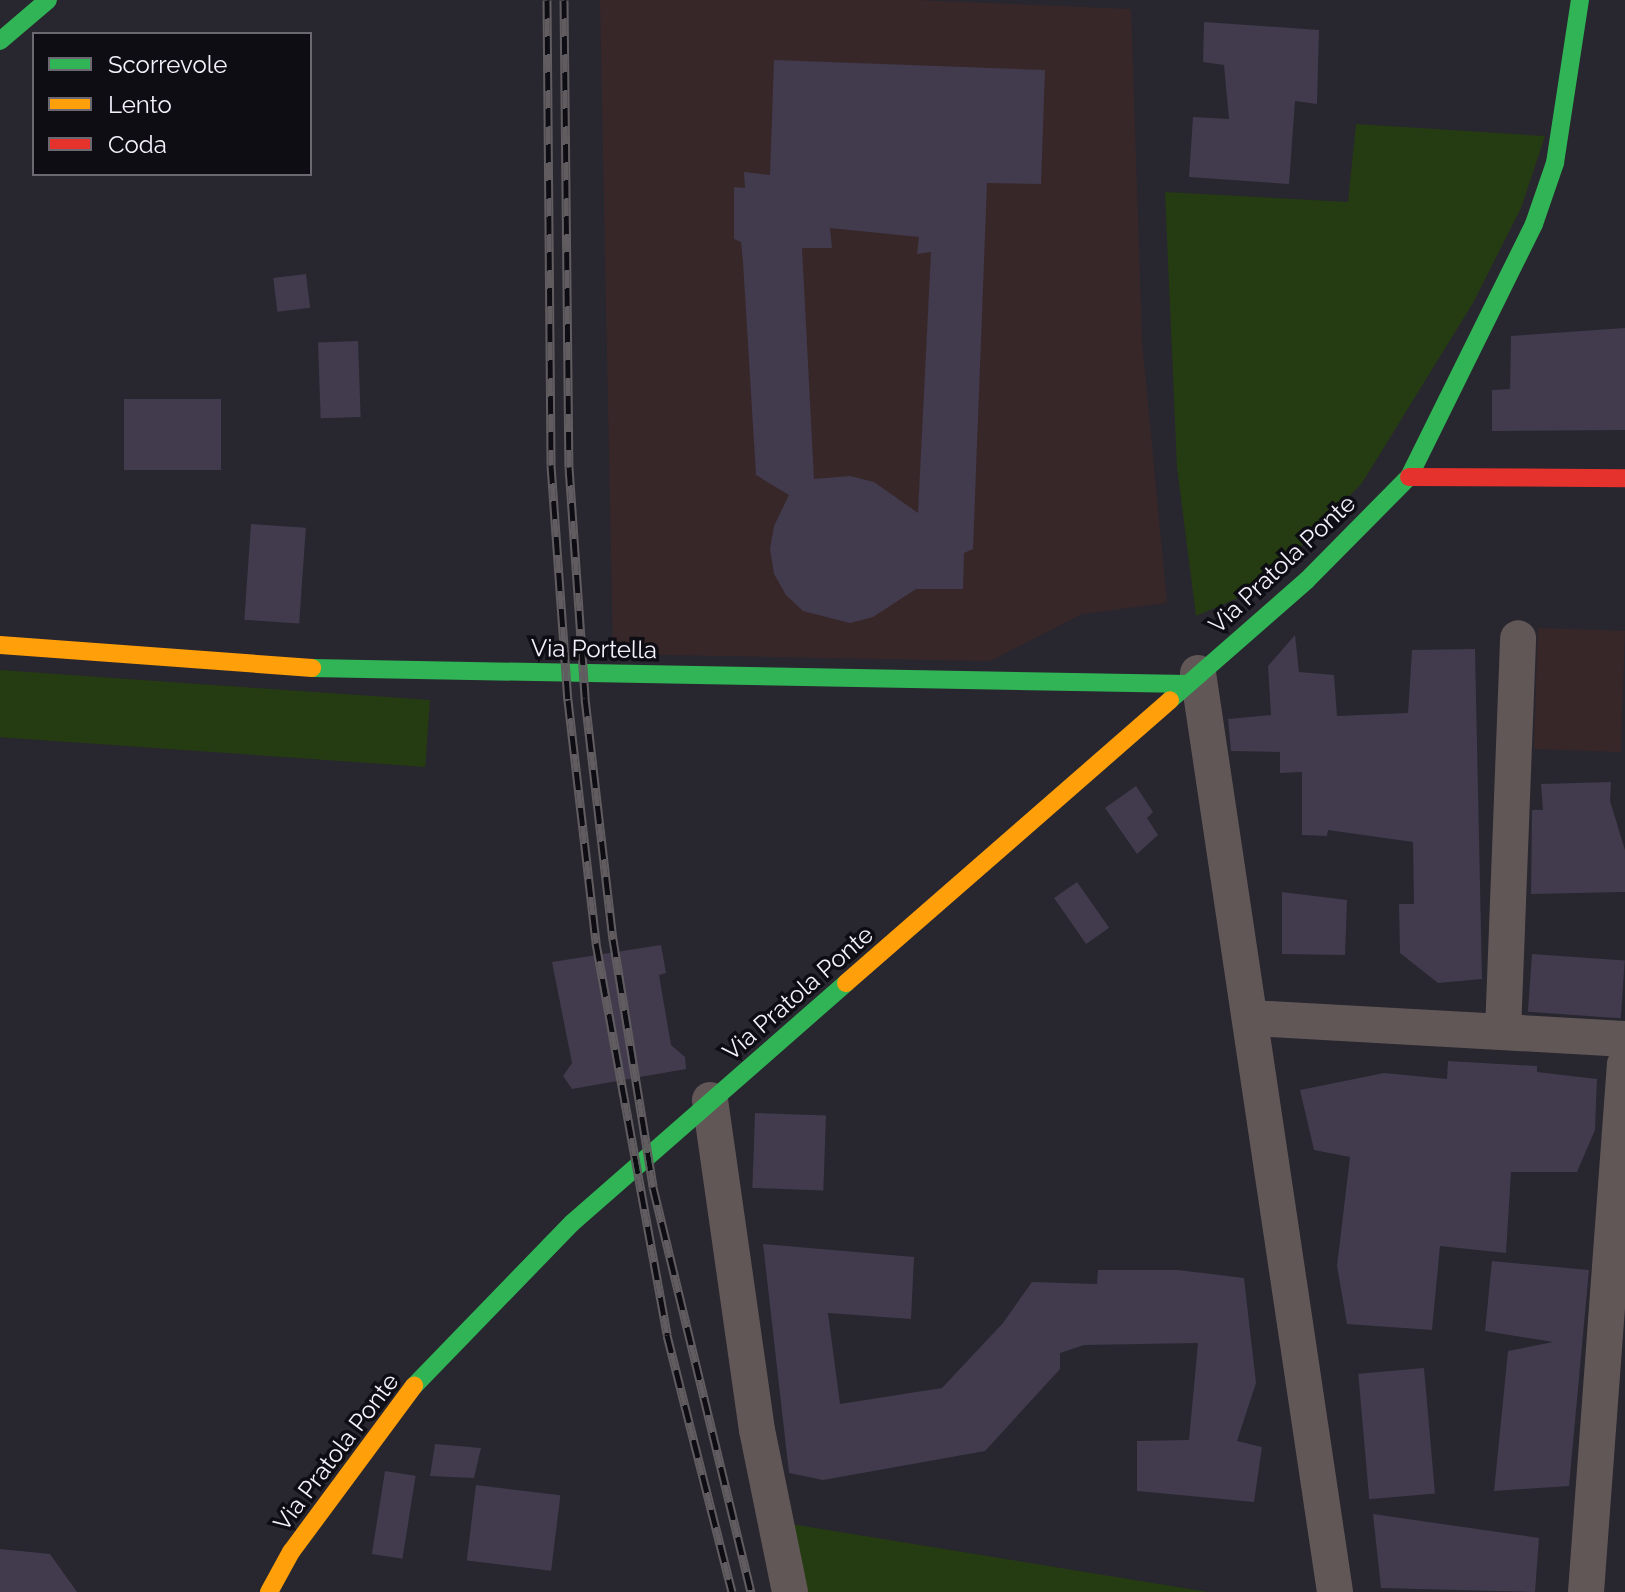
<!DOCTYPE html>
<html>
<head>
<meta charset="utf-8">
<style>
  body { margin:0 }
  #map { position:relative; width:1625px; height:1592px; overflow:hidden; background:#28262f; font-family:Raleway,sans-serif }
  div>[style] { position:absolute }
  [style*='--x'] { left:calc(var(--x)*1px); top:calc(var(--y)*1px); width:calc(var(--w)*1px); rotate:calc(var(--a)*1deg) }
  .education>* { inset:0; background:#382729; transform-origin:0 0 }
  .green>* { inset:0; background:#253c12; transform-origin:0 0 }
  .building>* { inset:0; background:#413b4d; transform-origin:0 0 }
  .street>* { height:36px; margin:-18px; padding:0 18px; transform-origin:18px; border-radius:18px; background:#625757 }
  .fast>* { height:18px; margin:-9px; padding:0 9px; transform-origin:9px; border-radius:9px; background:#30b455 }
  .slow>* { height:18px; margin:-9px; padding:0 9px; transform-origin:9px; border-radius:9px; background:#ff9f0a }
  .jam>* { height:18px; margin:-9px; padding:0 9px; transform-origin:9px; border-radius:9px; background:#e5322d }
  .rail>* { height:9px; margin-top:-4.5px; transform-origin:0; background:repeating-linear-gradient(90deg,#0f0d14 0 18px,#605c5f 0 36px); box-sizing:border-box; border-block:2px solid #605c5f }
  span { translate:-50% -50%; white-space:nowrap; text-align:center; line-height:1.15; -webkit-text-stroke:7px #0f0d14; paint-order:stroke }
  .street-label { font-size:24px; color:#f4f1fc }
  .legend { position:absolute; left:32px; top:32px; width:280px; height:144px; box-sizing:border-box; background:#0f0d14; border:2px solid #6b6871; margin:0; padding:10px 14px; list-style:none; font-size:24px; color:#f4f1fc }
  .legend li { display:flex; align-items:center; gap:16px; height:40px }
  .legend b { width:40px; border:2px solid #6b6871 }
</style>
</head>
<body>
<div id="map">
  <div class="education">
    <div style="clip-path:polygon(600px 0,915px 0,1131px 9px,1142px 341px,1167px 603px,1082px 614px,990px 661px,613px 654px)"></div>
    <div style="left:1538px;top:628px;width:87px;height:121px;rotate:2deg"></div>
  </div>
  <div class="green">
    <div style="clip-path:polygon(1356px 124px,1545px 136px,1521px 208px,1473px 303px,1362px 483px,1261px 588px,1196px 616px,1177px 467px,1165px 192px,1348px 202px)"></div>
    <div style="left:0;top:670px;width:431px;height:67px;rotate:4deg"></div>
    <div style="clip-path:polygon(785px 1523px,1208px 1592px,798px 1592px)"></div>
  </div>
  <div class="building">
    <div style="clip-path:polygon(1204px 22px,1319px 30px,1317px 104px,1295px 101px,1289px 184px,1189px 177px,1193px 117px,1229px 119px,1224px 65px,1203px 62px)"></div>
    <div style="clip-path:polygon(evenodd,774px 60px,1045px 70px,1041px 184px,987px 183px,973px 549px,964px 553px,963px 589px,916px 589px,873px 617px,850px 623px,803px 611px,786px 595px,774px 574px,770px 549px,774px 526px,789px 495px,756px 475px,743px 262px,741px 242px,734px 239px,734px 187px,745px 188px,744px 172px,770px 175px,774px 60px,830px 228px,919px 237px,917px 254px,931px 252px,918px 513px,874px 482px,850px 476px,814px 479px,802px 248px,832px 248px,830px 228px)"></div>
    <div style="left:306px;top:274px;width:34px;height:33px;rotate:83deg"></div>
    <div style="clip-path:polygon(1625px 328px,1625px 430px,1492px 431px,1492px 390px,1510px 389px,1511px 336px)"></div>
    <div style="left:358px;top:341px;width:76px;height:40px;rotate:88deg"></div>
    <div style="left:124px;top:399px;width:97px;height:71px"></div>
    <div style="left:251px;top:524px;width:55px;height:96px;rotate:4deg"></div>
    <div style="clip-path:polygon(1295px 635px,1299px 672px,1334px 675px,1337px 716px,1408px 713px,1412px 650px,1475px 649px,1482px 979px,1438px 983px,1400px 953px,1399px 904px,1414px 904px,1413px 842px,1328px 830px,1327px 836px,1302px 835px,1302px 772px,1280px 773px,1280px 752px,1231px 751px,1228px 719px,1271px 715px,1268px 666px)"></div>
    <div style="clip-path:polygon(1611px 782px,1610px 801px,1625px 850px,1625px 892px,1531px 894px,1532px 810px,1543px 810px,1541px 784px)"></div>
    <div style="clip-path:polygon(1136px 786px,1153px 812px,1147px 818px,1158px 835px,1137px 854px,1105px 808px)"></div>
    <div style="left:1077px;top:882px;width:56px;height:28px;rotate:55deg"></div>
    <div style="clip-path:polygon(1282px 892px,1347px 900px,1345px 955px,1282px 954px)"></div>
    <div style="clip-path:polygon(661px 945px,666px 973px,659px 975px,671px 1045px,685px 1057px,686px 1069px,572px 1089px,563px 1076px,572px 1063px,552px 962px)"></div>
    <div style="left:1532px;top:954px;width:93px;height:58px;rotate:4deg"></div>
    <div style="clip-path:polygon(1448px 1061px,1537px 1066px,1537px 1072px,1597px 1079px,1595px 1130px,1577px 1172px,1511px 1172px,1506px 1253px,1440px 1246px,1432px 1330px,1347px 1324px,1337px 1266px,1350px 1157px,1314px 1150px,1300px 1090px,1384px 1073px,1447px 1079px)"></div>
    <div style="left:755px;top:1113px;width:71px;height:75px;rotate:2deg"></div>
    <div style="clip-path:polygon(763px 1244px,914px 1257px,911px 1319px,828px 1313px,840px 1404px,942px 1388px,1003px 1323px,1032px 1282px,1097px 1284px,1098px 1270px,1178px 1270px,1244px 1278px,1256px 1383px,1237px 1441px,1262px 1447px,1254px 1502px,1137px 1491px,1137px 1441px,1189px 1440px,1198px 1343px,1084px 1345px,1060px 1353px,1060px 1369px,985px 1451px,823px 1480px,789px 1473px)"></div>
    <div style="clip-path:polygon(1492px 1261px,1589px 1270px,1569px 1486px,1494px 1491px,1508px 1351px,1553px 1342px,1485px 1331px)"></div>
    <div style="left:1424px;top:1368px;width:126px;height:66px;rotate:85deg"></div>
    <div style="clip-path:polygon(435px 1444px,481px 1448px,474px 1478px,430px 1476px)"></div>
    <div style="left:385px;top:1471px;width:31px;height:84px;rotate:9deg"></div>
    <div style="left:476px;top:1485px;width:85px;height:76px;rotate:7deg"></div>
    <div style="clip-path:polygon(1373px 1514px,1539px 1538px,1535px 1592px,1381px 1588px)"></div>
    <div style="clip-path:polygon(0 1549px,50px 1554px,77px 1592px,0 1592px)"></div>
  </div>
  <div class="street">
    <div style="--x:1198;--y:673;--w:929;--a:81.52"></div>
    <div style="--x:1251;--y:1018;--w:375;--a:3.2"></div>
    <div style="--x:1503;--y:1032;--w:394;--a:-87.8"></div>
    <div style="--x:710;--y:1100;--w:333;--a:81.9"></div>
    <div style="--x:757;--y:1430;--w:165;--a:78.5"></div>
    <div style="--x:1586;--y:1592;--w:529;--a:-85.78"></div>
  </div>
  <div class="fast">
    <div style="--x:0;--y:41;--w:63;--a:-40.5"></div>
    <div style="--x:312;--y:668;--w:876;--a:1.05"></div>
    <div style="--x:1170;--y:700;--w:182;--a:-41.2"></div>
    <div style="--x:1307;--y:580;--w:145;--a:-45.3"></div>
    <div style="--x:1409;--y:477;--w:282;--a:-63.7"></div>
    <div style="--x:1534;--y:224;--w:65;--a:-71"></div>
    <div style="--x:1555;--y:163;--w:165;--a:-81.3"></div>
    <div style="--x:414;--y:1386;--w:227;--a:-45.9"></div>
    <div style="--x:572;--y:1223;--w:364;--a:-41.2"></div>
  </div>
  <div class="slow">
    <div style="--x:0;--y:645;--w:313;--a:4.2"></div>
    <div style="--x:846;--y:983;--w:430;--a:-41.1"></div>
    <div style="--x:269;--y:1592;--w:46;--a:-61.2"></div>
    <div style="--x:291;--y:1552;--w:207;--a:-53.5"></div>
  </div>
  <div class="jam">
    <div style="--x:1409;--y:477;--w:216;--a:0.3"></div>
  </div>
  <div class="rail">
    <div style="--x:547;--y:0;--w:465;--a:89.5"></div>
    <div style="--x:551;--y:465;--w:236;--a:85.9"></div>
    <div style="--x:568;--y:700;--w:245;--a:83.4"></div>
    <div style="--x:596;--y:943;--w:398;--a:79.7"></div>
    <div style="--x:667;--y:1335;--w:265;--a:75.8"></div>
    <div style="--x:564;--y:0;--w:467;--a:89.4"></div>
    <div style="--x:569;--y:467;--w:232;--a:86"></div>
    <div style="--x:585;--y:698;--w:243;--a:83.4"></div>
    <div style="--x:613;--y:939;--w:251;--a:80.8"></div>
    <div style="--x:653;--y:1187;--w:417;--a:76.4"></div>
  </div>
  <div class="street-label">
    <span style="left:1282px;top:564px;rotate:-43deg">Via Pratola Ponte</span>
    <span style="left:594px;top:649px;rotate:1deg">Via Portella</span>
    <span style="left:798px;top:993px;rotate:-41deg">Via Pratola Ponte</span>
    <span style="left:336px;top:1452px;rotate:-53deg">Via Pratola Ponte</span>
  </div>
  <ul class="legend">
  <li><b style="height:10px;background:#30b455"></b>Scorrevole</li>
  <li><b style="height:10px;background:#ff9f0a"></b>Lento</li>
  <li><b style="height:10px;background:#e5322d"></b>Coda</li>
  </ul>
</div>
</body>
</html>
